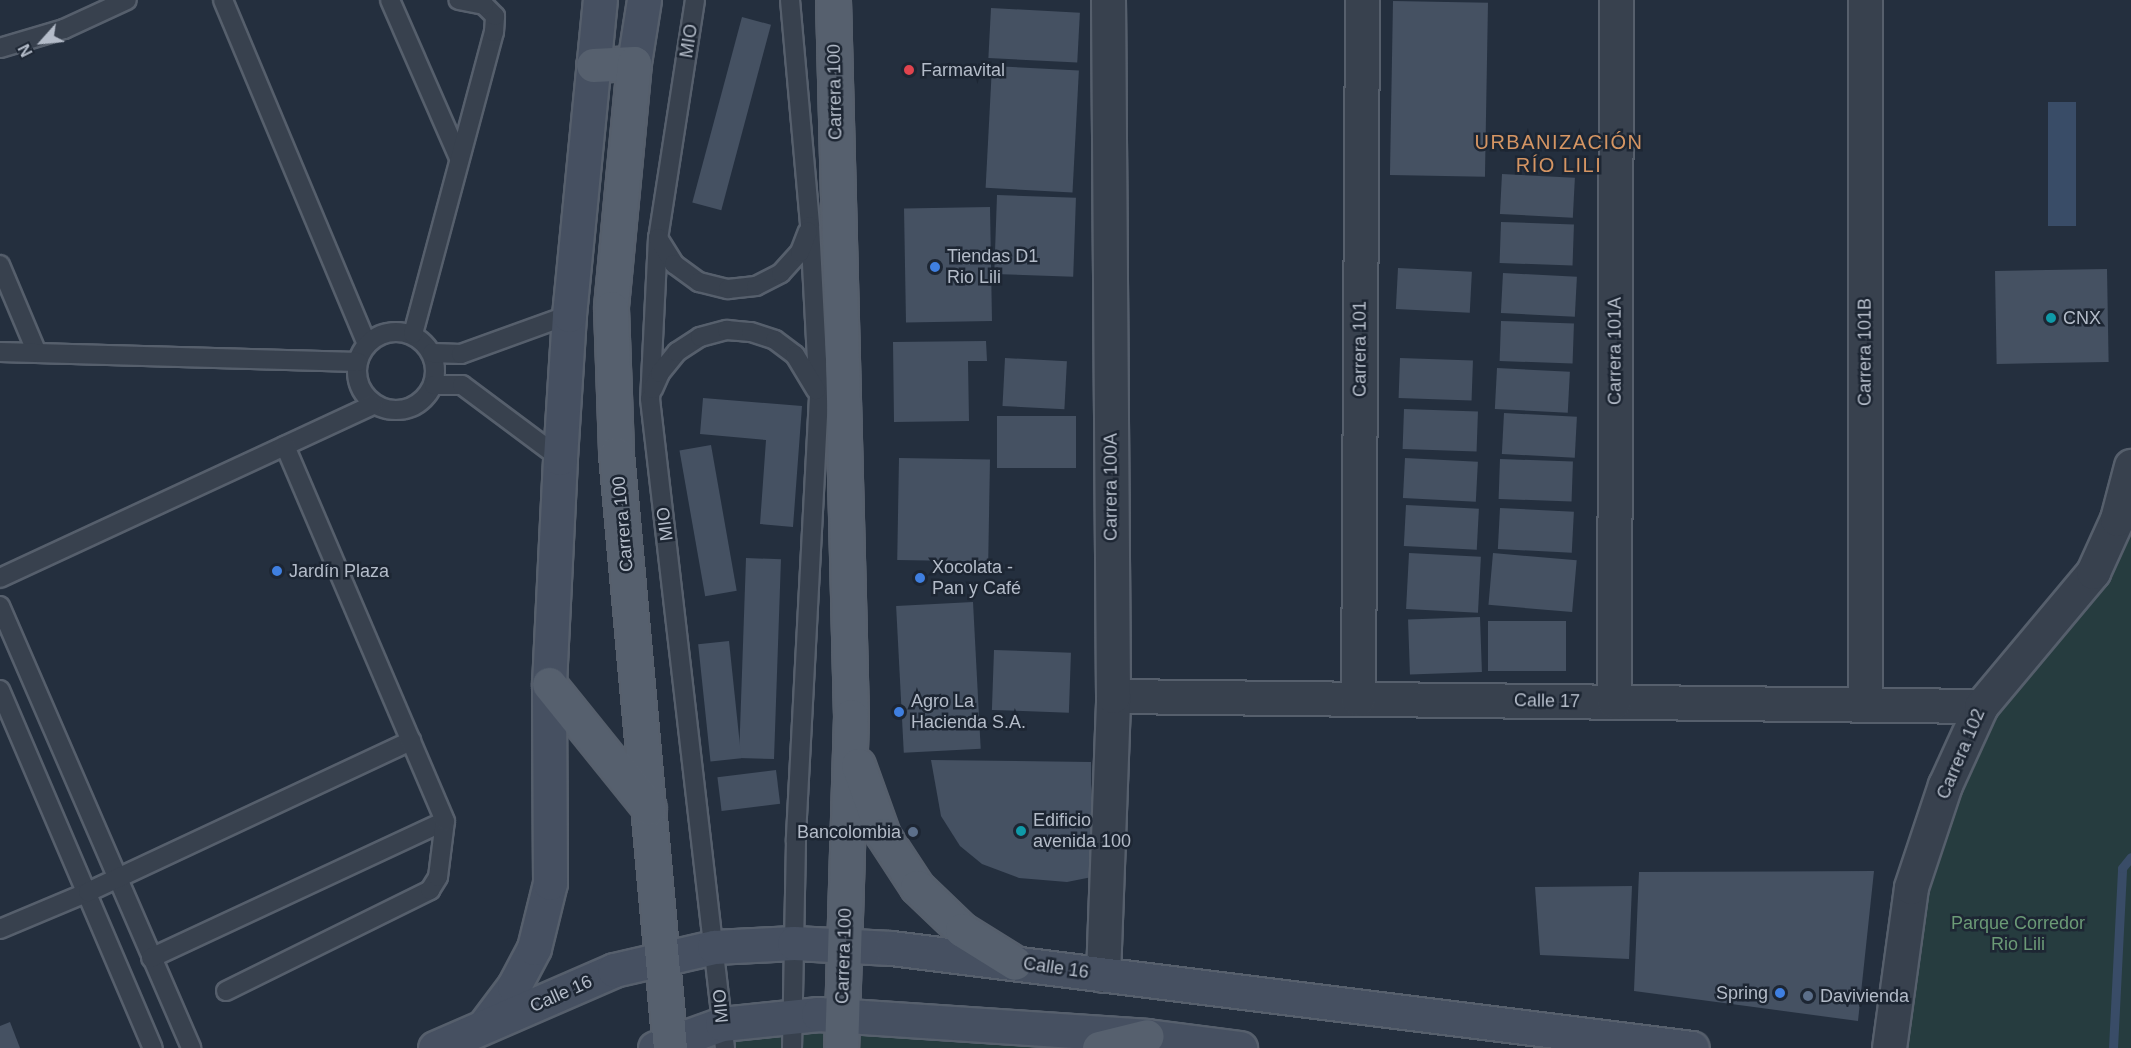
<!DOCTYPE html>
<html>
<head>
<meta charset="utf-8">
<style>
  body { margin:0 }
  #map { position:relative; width:2131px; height:1048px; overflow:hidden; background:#242f3e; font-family:Arial,sans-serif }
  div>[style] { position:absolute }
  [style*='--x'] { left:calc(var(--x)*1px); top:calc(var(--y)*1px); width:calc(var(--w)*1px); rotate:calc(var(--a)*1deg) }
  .green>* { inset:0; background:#263c3f }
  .water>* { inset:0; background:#394c67; transform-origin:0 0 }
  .stream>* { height:9px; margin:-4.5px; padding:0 4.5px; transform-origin:4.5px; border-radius:4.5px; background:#394c67 }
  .building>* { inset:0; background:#455162; transform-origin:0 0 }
  .roads { filter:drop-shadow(2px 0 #565f6c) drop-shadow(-2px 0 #565f6c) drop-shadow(0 2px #565f6c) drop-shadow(0 -2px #565f6c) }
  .lane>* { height:18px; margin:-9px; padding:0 9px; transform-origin:9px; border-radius:9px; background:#38414e }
  .lane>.ring { margin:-9px; padding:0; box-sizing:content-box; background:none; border:18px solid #38414e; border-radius:50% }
  .street>* { height:33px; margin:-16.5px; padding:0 16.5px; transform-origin:16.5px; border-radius:16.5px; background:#38414e }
  .secondary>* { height:33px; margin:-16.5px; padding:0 16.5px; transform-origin:16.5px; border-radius:16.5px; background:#465061 }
  .primary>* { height:33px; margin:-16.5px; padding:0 16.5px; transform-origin:16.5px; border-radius:16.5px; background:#56606e }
  .dots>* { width:16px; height:16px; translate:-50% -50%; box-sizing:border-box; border:3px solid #1d2633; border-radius:50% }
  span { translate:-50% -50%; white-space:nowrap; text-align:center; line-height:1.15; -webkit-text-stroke:5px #1d2633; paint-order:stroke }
  .street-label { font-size:18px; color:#b4bcc9 }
  .poi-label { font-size:18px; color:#b4bcc9 }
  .left { translate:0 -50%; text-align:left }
  .right { translate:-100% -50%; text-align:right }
  .park-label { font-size:18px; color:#6b9a76 }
  .neighbourhood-label { font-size:20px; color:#d59563; letter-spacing:1.5px }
  .north { position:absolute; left:12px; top:12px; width:60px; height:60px; -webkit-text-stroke:4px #1d2633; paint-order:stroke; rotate:243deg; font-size:16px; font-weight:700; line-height:24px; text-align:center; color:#b4bcc9 }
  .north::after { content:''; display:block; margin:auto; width:21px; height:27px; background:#b4bcc9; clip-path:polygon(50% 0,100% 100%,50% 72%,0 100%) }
</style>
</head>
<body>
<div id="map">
  <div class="green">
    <div style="clip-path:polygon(2131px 466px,2131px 1048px,1889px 1048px,1945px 785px,2093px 572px)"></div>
    <div style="clip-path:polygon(722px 1024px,1099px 1048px,655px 1048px)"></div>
  </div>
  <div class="water">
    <div style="left:2048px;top:102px;width:28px;height:124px"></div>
  </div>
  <div class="stream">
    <div style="--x:2113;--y:1048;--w:180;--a:-87.1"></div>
    <div style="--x:2122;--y:868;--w:14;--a:-51"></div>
  </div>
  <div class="building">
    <div style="left:1393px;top:1px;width:95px;height:174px;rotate:1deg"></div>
    <div style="left:991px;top:8px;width:89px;height:50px;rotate:3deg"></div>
    <div style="left:742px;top:17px;width:30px;height:192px;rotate:15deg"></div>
    <div style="left:992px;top:66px;width:87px;height:122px;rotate:3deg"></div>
    <div style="left:1502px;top:174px;width:73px;height:40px;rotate:3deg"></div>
    <div style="left:997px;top:195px;width:79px;height:79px;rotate:2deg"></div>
    <div style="left:990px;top:207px;width:114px;height:86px;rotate:89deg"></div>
    <div style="left:1501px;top:222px;width:73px;height:41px;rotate:2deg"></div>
    <div style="left:1398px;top:268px;width:74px;height:41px;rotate:3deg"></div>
    <div style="left:2107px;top:269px;width:93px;height:112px;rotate:89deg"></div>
    <div style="left:1503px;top:273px;width:74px;height:40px;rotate:3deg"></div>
    <div style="left:1501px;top:321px;width:73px;height:40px;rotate:2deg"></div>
    <div style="clip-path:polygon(986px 341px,987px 361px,968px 361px,969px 421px,894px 422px,893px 342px)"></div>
    <div style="left:1005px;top:358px;width:62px;height:48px;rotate:3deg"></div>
    <div style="left:1400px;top:358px;width:73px;height:40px;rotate:2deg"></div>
    <div style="left:1497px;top:368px;width:73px;height:41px;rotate:3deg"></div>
    <div style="clip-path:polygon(703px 398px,802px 406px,793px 527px,760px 524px,766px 440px,700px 434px)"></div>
    <div style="left:1404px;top:409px;width:74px;height:40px;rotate:2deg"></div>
    <div style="left:1504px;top:413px;width:73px;height:41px;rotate:3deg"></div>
    <div style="left:997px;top:416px;width:79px;height:52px"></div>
    <div style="left:711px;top:445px;width:148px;height:32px;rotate:80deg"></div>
    <div style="left:899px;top:458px;width:91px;height:102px;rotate:1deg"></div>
    <div style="left:1405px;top:458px;width:73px;height:40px;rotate:3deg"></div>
    <div style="left:1500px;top:459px;width:73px;height:40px;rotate:2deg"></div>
    <div style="left:1406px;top:505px;width:73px;height:41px;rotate:3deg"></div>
    <div style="left:1500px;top:508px;width:74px;height:41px;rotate:3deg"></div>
    <div style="left:1409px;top:553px;width:72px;height:56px;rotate:3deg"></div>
    <div style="left:1493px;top:553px;width:84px;height:52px;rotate:5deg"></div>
    <div style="left:746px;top:558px;width:35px;height:200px;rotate:2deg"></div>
    <div style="left:973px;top:602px;width:147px;height:77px;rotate:87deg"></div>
    <div style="left:1480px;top:617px;width:55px;height:72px;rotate:88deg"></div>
    <div style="left:1488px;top:621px;width:78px;height:50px"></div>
    <div style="left:729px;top:641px;width:118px;height:31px;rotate:84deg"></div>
    <div style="left:994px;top:650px;width:77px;height:60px;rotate:2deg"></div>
    <div style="clip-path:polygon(931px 760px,1091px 762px,1092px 877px,1067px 882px,1019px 878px,982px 864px,960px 846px,941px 816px)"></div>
    <div style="left:776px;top:770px;width:34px;height:59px;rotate:83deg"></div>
    <div style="clip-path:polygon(1874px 871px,1858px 1021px,1634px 991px,1639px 872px)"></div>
    <div style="clip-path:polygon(1632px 886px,1629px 959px,1540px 955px,1535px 887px)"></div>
    <div style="clip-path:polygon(10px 1022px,20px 1048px,0 1048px,0 1026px)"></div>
  </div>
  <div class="roads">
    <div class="lane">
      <div style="--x:223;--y:0;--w:373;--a:67.3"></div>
      <div style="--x:390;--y:0;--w:172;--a:66.4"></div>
      <div style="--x:695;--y:0;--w:241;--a:98.8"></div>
      <div style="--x:658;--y:238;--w:161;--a:92.8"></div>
      <div style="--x:650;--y:399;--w:653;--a:83.41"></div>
      <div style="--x:790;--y:0;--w:227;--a:84.9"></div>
      <div style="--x:810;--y:226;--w:171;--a:87"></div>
      <div style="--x:819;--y:397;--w:445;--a:93"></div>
      <div style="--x:796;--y:841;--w:207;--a:91.1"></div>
      <div style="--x:0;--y:48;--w:67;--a:-16.5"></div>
      <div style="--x:64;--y:29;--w:69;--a:-24.7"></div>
      <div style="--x:658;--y:238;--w:31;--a:58"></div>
      <div style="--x:674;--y:264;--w:31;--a:36"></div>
      <div style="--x:699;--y:282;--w:30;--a:14"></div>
      <div style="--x:728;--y:289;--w:28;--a:-6"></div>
      <div style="--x:756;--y:286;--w:28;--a:-27"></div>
      <div style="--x:781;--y:273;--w:28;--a:-48"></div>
      <div style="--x:800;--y:252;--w:22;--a:-69"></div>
      <div style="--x:0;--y:265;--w:95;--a:67.2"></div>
      <div class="ring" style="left:357px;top:332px;width:60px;height:60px"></div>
      <div style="--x:413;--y:334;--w:313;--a:-75"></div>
      <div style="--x:494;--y:32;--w:16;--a:-86"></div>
      <div style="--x:495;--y:16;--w:16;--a:-135"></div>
      <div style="--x:484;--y:5;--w:26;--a:-169"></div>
      <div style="--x:0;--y:352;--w:358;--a:1.6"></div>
      <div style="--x:432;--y:353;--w:29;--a:2"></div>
      <div style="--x:461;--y:354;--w:115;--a:-19.9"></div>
      <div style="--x:434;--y:385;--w:28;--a:0"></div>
      <div style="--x:462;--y:385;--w:122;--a:36.7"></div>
      <div style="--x:653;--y:389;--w:17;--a:-66"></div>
      <div style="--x:660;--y:373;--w:27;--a:-51"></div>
      <div style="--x:677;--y:352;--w:27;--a:-33"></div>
      <div style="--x:700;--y:337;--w:28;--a:-15"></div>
      <div style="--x:727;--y:330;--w:24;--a:5"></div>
      <div style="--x:751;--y:332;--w:25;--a:18"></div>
      <div style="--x:775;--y:340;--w:25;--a:37"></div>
      <div style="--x:795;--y:355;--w:41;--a:59"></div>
      <div style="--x:0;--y:578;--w:412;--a:-24.9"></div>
      <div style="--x:0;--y:606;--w:482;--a:66.6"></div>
      <div style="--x:0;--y:690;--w:389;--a:66.9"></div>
      <div style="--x:0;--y:929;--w:95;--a:-22.8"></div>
      <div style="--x:88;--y:892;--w:357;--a:-25.1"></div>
      <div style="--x:151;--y:958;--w:324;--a:-25"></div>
      <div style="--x:226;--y:991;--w:228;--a:-26.3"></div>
      <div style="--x:430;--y:890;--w:15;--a:-58"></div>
      <div style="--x:438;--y:877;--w:56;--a:-82.9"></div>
      <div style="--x:445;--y:821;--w:408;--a:-113.1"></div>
    </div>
    <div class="street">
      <div style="--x:1113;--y:696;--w:868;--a:0.66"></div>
      <div style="--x:1358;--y:699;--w:699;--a:-89.67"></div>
      <div style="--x:1614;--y:702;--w:702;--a:-89.84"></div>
      <div style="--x:1865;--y:705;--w:705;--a:-90"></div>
      <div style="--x:1103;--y:975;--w:279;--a:-87.9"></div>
      <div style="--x:1113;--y:696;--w:696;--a:-90.41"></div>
      <div style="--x:1889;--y:1048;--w:162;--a:-82.2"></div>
      <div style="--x:1911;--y:887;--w:108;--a:-71.6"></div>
      <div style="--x:1945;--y:785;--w:87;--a:-65.5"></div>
      <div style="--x:1981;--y:706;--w:175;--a:-50.1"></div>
      <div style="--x:2093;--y:572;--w:58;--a:-65.6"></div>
      <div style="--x:2117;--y:519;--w:55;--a:-75.2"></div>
    </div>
    <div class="secondary">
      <div style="--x:634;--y:63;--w:64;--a:-81"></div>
      <div style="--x:484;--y:1026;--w:50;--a:-53.1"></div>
      <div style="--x:514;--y:986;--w:43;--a:-62.2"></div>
      <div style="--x:534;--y:948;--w:67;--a:-76.2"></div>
      <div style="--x:550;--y:883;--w:199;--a:-90.3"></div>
      <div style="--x:549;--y:684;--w:226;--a:-87.2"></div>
      <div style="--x:560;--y:458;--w:143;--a:-86.4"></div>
      <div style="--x:569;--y:315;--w:317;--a:-84.4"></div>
      <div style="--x:435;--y:1048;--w:195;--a:-23.5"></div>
      <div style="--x:614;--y:970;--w:103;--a:-13"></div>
      <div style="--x:714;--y:947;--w:80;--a:-2.9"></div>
      <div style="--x:794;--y:943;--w:97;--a:3"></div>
      <div style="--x:891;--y:948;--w:807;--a:7.12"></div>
      <div style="--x:655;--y:1048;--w:71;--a:-19.7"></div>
      <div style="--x:722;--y:1024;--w:97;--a:-5.9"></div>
      <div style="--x:818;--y:1014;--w:330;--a:3.8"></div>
      <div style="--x:1147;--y:1036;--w:94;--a:7.4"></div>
    </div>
    <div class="primary">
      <div style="--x:833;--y:0;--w:716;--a:88.56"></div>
      <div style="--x:851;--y:716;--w:332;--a:91.7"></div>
      <div style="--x:593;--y:65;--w:41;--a:-2.8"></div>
      <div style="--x:634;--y:63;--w:246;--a:95.4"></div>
      <div style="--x:611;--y:308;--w:146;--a:88"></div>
      <div style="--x:616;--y:454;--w:596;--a:84.81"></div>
      <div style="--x:549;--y:684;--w:159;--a:51.1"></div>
      <div style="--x:858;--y:765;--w:74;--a:70.3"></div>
      <div style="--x:883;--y:835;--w:62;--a:56.8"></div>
      <div style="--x:917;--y:887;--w:62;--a:43.7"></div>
      <div style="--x:962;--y:930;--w:62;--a:31.9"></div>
      <div style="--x:1099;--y:1048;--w:49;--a:-14"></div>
    </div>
  </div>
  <div class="dots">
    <div style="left:909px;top:70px;background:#e0444e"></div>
    <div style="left:935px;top:267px;background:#3f7fe0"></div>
    <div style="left:2051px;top:318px;background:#0f9aa8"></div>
    <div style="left:277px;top:571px;background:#3f7fe0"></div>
    <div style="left:920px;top:578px;background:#3f7fe0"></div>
    <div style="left:899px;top:712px;background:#3f7fe0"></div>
    <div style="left:1021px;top:831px;background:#0f9aa8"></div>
    <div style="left:913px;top:832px;background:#5c6f8a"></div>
    <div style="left:1780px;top:993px;background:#3f7fe0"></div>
    <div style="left:1808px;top:996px;background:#5c6f8a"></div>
  </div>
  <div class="street-label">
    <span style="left:689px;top:41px;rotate:-81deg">MIO</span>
    <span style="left:835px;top:92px;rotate:-91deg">Carrera 100</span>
    <span style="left:1360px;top:349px;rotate:-90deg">Carrera 101</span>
    <span style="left:1615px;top:351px;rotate:-90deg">Carrera 101A</span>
    <span style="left:1865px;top:352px;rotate:-90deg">Carrera 101B</span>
    <span style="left:1111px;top:487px;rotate:-90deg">Carrera 100A</span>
    <span style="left:623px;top:524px;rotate:-95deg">Carrera 100</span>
    <span style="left:665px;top:524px;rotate:-97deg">MIO</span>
    <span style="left:1547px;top:701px;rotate:1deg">Calle 17</span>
    <span style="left:1961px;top:754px;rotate:-67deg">Carrera 102</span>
    <span style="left:844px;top:956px;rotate:-88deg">Carrera 100</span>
    <span style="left:1056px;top:968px;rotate:8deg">Calle 16</span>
    <span style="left:561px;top:994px;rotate:-24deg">Calle 16</span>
    <span style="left:721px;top:1006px;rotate:-95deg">MIO</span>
  </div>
  <div class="poi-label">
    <span class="left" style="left:921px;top:70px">Farmavital</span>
    <span class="left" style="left:947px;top:267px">Tiendas D1<br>Rio Lili</span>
    <span class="left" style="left:2063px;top:318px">CNX</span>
    <span class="left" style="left:932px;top:578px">Xocolata -<br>Pan y Café</span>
    <span class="left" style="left:289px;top:571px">Jardín Plaza</span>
    <span class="left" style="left:911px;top:712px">Agro La<br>Hacienda S.A.</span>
    <span class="left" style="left:1033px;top:831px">Edificio<br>avenida 100</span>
    <span class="right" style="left:901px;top:832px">Bancolombia</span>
    <span class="right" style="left:1768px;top:993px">Spring</span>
    <span class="left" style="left:1820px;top:996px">Davivienda</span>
  </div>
  <div class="park-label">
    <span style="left:2018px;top:934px">Parque Corredor<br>Rio Lili</span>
  </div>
  <div class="neighbourhood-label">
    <span style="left:1559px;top:154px">URBANIZACIÓN<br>RÍO LILI</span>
  </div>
  <div class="north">N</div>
</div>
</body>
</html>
